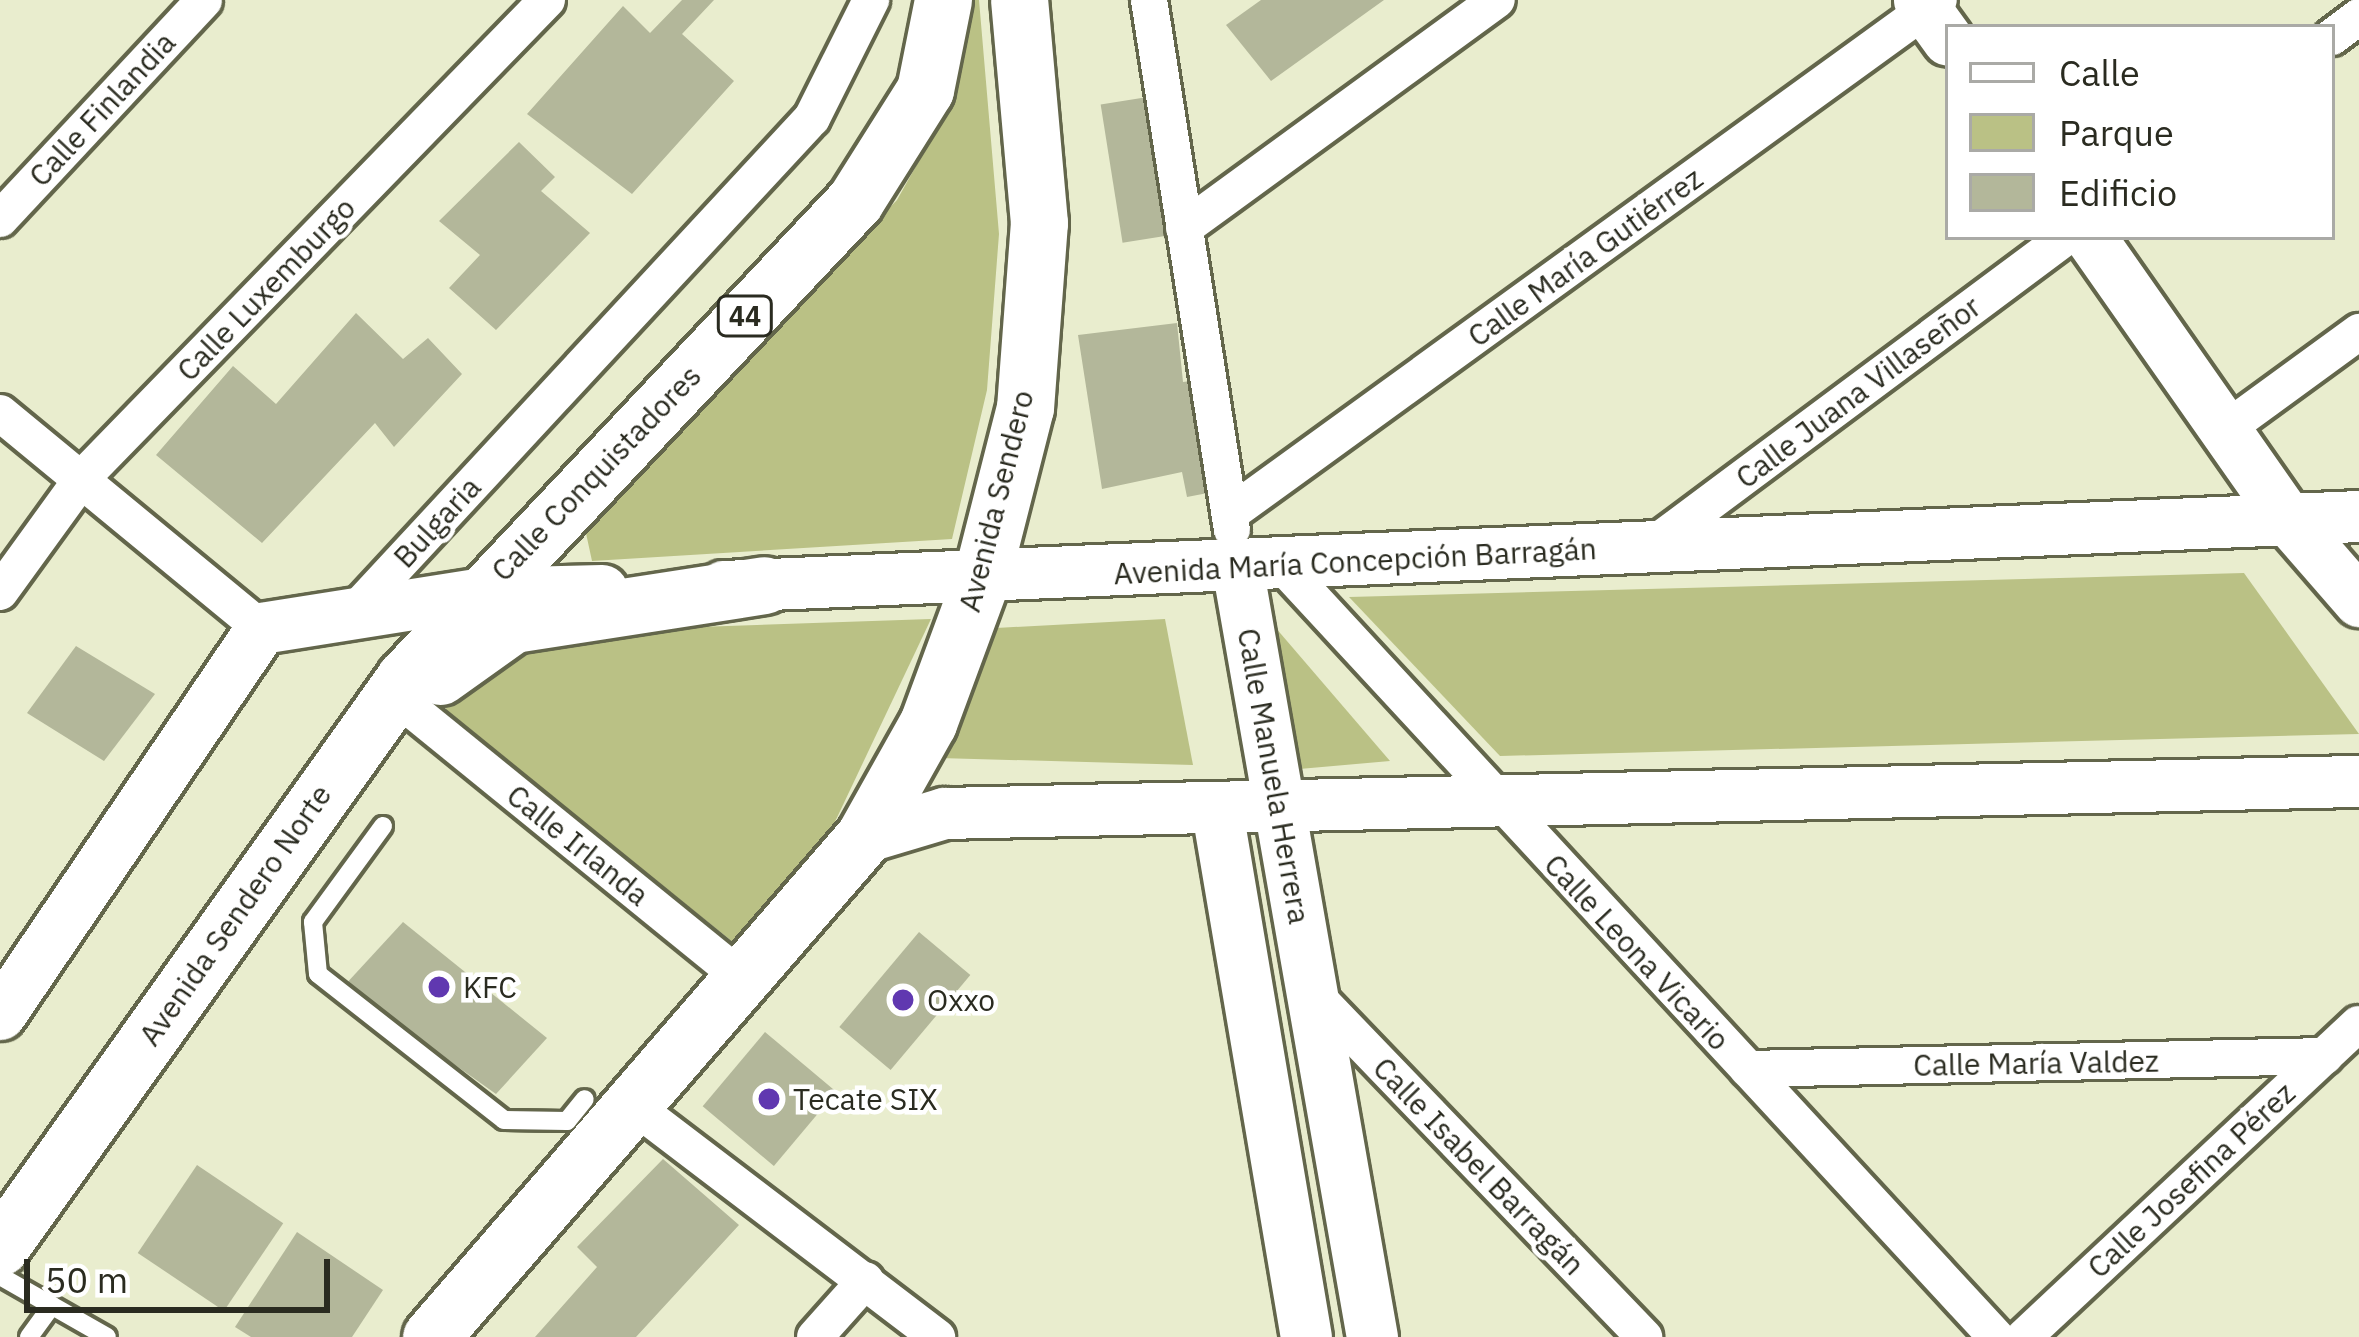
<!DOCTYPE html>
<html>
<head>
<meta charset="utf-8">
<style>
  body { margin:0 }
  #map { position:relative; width:2359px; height:1337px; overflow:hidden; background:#e9edce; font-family:"IBM Plex Sans",sans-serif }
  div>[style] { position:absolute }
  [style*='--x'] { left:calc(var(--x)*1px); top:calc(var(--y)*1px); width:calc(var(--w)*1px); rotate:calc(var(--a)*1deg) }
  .green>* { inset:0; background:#bac185 }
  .building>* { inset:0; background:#b3b79a; transform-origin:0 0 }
  .roads { filter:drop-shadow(3px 0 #63664b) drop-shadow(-3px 0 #63664b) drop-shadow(0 3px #63664b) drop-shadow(0 -3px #63664b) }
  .lane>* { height:18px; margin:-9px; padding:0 9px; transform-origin:9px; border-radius:9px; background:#fff }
  .street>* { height:36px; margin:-18px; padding:0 18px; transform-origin:18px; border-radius:18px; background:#fff }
  .secondary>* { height:51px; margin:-25.5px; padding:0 25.5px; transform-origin:25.5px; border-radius:25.5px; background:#fff }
  .primary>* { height:57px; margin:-28.5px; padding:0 28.5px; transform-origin:28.5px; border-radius:28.5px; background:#fff }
  .dots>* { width:33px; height:33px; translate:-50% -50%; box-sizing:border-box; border:6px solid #fff; border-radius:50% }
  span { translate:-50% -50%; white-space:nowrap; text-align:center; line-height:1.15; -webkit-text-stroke:9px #fff; paint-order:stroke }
  .shield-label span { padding:3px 9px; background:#fff; border:3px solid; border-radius:9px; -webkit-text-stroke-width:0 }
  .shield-label { font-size:27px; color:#2a2b20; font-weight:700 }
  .street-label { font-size:30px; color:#2a2b20 }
  .poi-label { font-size:30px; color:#2a2b20 }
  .left { translate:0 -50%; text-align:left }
  .legend { position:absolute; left:1945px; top:24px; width:390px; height:216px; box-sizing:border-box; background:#fff; border:3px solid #aaaaa6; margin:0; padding:15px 21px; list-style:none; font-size:36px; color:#2a2b20 }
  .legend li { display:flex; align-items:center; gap:24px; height:60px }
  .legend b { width:60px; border:3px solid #aaaaa6 }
  .scale { position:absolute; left:24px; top:1259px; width:306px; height:54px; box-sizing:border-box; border:6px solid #2a2b20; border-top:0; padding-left:15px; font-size:36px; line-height:42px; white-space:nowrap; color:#2a2b20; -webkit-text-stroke:9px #fff; paint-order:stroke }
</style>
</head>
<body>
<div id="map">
  <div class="green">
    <div style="clip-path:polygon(964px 0,979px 0,999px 234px,987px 390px,952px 539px,592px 561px,584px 524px,897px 200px,957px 93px)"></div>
    <div style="clip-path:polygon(2244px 573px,2359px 734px,1500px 756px,1349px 597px)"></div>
    <div style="clip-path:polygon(1263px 613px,1390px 761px,1288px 770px)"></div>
    <div style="clip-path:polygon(931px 619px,833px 826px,743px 950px,445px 712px,452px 687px,524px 633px)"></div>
    <div style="clip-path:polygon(1165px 619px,1193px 765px,939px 758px,996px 628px)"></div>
  </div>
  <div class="building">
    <div style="clip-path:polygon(682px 0,714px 0,682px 34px,734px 81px,632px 194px,527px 114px,623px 6px,650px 33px)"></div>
    <div style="clip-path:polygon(1261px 0,1384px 0,1271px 81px,1226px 25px)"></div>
    <div style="left:1154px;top:96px;width:140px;height:54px;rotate:81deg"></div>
    <div style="clip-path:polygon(519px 142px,555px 177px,541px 191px,590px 233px,496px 330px,449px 288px,480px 255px,439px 221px)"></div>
    <div style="clip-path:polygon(356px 313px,403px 359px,428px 338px,462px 374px,394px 447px,375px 423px,262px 543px,156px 455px,233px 366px,276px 404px)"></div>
    <div style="clip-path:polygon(1177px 323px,1183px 382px,1206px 379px,1218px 491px,1187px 497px,1182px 472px,1102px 489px,1078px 335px)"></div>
    <div style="clip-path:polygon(76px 646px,155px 694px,104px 761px,27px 713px)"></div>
    <div style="clip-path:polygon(403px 922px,547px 1038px,496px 1094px,344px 986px)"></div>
    <div style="left:919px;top:932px;width:67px;height:124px;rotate:40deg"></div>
    <div style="left:765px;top:1032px;width:93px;height:97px;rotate:40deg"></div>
    <div style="clip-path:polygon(663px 1159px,739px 1225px,636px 1337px,535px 1337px,597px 1267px,577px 1247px)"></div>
    <div style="left:197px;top:1165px;width:104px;height:106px;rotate:34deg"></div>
    <div style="clip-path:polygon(297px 1232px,383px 1290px,352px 1337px,251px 1337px,235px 1327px)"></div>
  </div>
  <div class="roads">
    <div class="lane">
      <div style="--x:383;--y:826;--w:119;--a:126.1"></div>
      <div style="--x:313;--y:922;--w:52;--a:84.5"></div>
      <div style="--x:318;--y:974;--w:236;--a:38.1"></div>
      <div style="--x:504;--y:1120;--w:63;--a:0.9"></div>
      <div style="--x:567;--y:1121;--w:28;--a:-51"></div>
      <div style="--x:0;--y:1276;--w:123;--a:29.7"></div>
      <div style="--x:29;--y:1337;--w:39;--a:-54"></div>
    </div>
    <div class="street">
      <div style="--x:1149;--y:0;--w:536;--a:81.1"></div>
      <div style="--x:2332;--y:37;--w:34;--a:-37"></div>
      <div style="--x:0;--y:219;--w:299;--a:-47"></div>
      <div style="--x:1184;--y:228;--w:387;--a:-36.1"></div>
      <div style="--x:0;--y:413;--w:338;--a:39.5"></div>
      <div style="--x:2226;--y:429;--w:165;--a:-36.1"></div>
      <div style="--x:1231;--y:513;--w:874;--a:-35.93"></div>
      <div style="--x:1650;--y:547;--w:519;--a:-36.69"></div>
      <div style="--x:1281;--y:564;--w:1053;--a:47.23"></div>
      <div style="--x:0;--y:592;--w:143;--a:-54.1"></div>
      <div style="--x:84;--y:476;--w:664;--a:-45.79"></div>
      <div style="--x:353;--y:613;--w:675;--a:-47.16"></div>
      <div style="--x:812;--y:118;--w:132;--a:-63.4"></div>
      <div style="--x:411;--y:709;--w:429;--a:39.1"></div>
      <div style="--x:1315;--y:995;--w:475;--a:46.1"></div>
      <div style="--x:1748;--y:1069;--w:577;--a:-1.29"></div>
      <div style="--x:635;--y:1107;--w:380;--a:37.3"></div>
      <div style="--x:815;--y:1337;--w:76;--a:-48.2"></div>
      <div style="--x:2024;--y:1337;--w:458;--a:-43.1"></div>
    </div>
    <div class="secondary">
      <div style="--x:1919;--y:0;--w:49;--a:54.1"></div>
      <div style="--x:2090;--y:237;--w:340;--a:55"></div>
      <div style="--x:2285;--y:516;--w:113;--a:49"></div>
      <div style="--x:1237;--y:566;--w:783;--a:80.07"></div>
      <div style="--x:723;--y:586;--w:1637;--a:-2.45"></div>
      <div style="--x:1217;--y:811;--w:533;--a:80.4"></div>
      <div style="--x:864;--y:837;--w:84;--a:-16.7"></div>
      <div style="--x:944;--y:813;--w:1415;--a:-1.3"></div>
      <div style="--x:0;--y:1014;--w:466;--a:-55.9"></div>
      <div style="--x:261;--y:628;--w:223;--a:-9"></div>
      <div style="--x:481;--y:593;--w:121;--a:-1.4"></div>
    </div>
    <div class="primary">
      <div style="--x:440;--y:676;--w:90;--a:-35.5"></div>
      <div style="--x:513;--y:624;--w:254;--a:-8.8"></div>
      <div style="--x:0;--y:1247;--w:698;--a:-54.56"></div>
      <div style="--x:405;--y:678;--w:656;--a:-46.67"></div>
      <div style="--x:855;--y:201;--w:131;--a:-57.8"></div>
      <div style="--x:925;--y:90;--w:92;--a:-78.7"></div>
      <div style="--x:431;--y:1337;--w:661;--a:-49.11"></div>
      <div style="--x:864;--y:837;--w:131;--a:-60.7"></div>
      <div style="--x:928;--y:723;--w:153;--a:-69.7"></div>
      <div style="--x:981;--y:580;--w:178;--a:-75.7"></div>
      <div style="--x:1025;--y:408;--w:186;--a:-85.7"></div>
      <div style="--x:1039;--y:223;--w:224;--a:-95.1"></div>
    </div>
  </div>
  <div class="dots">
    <div style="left:439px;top:987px;background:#6038b0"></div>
    <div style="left:903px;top:1000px;background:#6038b0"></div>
    <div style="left:769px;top:1099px;background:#6038b0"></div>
  </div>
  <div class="shield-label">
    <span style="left:745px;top:316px">44</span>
  </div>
  <div class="street-label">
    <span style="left:102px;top:109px;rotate:-47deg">Calle Finlandia</span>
    <span style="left:1585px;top:257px;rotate:-36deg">Calle María Gutiérrez</span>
    <span style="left:266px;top:289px;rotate:-46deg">Calle Luxemburgo</span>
    <span style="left:1858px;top:392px;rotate:-37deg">Calle Juana Villaseñor</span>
    <span style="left:596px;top:473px;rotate:-46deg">Calle Conquistadores</span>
    <span style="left:996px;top:501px;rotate:-76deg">Avenida Sendero</span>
    <span style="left:437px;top:522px;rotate:-47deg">Bulgaria</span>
    <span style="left:1355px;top:561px;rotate:-3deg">Avenida María Concepción Barragán</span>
    <span style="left:1274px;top:776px;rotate:80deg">Calle Manuela Herrera</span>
    <span style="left:578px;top:845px;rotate:39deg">Calle Irlanda</span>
    <span style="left:235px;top:915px;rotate:-55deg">Avenida Sendero Norte</span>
    <span style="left:1637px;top:952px;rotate:47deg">Calle Leona Vicario</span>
    <span style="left:2036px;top:1063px;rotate:-1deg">Calle María Valdez</span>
    <span style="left:1479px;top:1166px;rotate:46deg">Calle Isabel Barragán</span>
    <span style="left:2191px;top:1180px;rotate:-43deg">Calle Josefina Pérez</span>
  </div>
  <div class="poi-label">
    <span class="left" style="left:463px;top:987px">KFC</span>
    <span class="left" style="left:927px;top:1000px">Oxxo</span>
    <span class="left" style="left:793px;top:1099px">Tecate SIX</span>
  </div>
  <ul class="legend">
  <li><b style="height:15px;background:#fff"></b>Calle</li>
  <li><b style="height:33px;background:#bac185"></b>Parque</li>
  <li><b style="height:33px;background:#b3b79a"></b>Edificio</li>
  </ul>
  <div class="scale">50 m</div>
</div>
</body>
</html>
